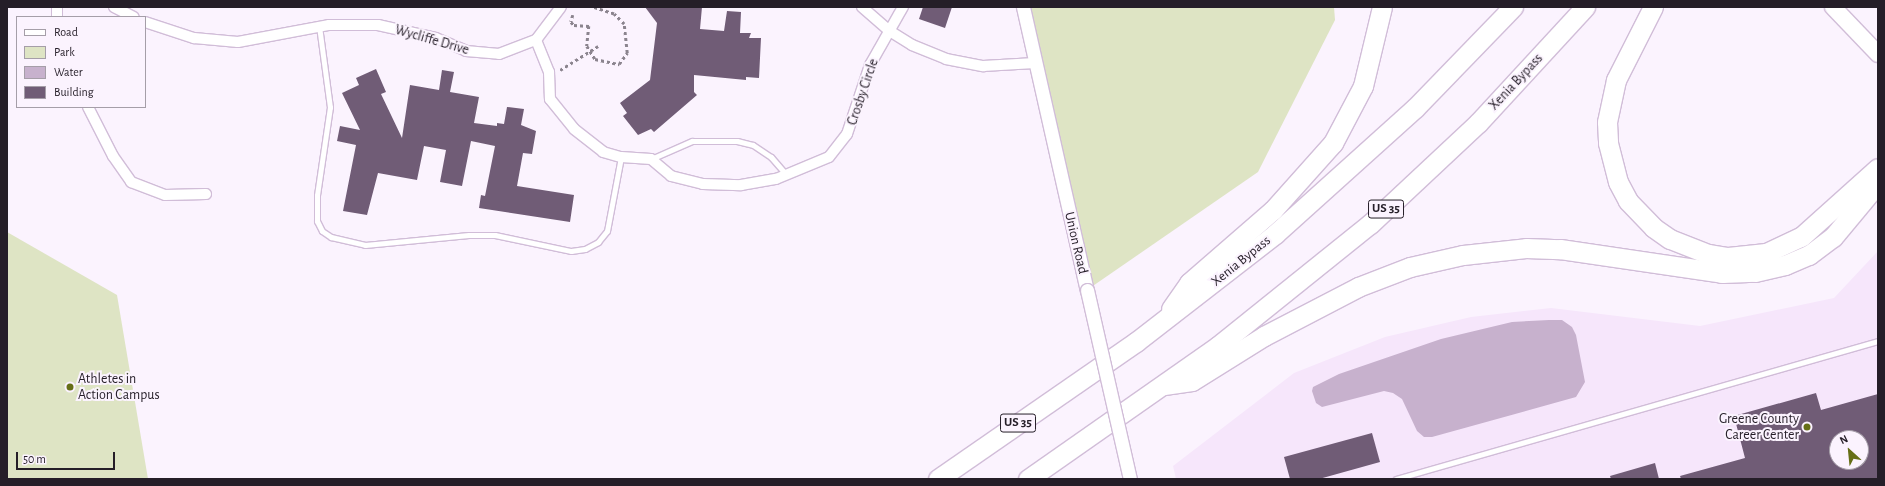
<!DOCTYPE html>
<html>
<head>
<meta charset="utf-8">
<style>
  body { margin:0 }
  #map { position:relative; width:1885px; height:486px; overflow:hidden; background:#fbf3fe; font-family:"Alegreya Sans",sans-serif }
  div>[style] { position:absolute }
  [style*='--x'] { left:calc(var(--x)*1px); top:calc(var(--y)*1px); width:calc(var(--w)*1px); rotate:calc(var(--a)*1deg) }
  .built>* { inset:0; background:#f6e6fb }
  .green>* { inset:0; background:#dee4c4 }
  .water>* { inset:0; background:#c7b1cd }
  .building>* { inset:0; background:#705c76 }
  .path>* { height:2.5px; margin-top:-1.25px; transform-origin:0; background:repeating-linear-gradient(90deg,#8b848e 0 3px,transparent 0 6px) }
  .roads { filter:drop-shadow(1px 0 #d1bdd8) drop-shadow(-1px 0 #d1bdd8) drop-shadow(0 1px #d1bdd8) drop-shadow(0 -1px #d1bdd8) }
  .service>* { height:5px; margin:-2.5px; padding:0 2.5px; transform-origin:2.5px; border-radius:2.5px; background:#fff }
  .minor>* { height:10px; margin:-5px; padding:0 5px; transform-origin:5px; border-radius:5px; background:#fff }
  .tertiary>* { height:13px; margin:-6.5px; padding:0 6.5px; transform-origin:6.5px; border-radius:6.5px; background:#fff }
  .primary>* { height:16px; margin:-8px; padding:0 8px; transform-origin:8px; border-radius:8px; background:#fff }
  .motorway>* { height:19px; margin:-9.5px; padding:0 9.5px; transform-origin:9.5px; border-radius:9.5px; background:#fff }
  .bridges { filter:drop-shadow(1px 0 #d1bdd8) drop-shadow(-1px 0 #d1bdd8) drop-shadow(0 1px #d1bdd8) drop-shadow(0 -1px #d1bdd8) }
  .tertiary-bridge>* { height:13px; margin:-6.5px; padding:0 6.5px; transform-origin:6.5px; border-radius:6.5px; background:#fff }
  .dots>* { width:11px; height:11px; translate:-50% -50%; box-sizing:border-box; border:2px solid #fbf3fe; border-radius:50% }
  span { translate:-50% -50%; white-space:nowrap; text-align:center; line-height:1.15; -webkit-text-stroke:4px #fbf3fe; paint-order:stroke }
  .shield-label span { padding:1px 3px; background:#fbf3fe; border:1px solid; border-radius:3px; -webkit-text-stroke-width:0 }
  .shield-label { font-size:13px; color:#251e28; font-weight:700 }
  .street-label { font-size:14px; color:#251e28 }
  .poi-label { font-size:14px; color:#251e28 }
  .left { translate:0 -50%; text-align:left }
  .right { translate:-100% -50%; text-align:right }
  .frame { position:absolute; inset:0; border:8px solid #251e28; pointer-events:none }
  .legend { position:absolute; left:16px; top:16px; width:130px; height:92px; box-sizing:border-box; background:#fbf3fe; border:1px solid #a59ea8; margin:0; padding:5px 7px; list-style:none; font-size:12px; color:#251e28 }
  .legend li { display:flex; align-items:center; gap:8px; height:20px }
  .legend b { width:20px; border:1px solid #a59ea8 }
  .north { position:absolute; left:1829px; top:430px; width:40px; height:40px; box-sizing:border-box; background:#fbf3fe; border:1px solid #a59ea8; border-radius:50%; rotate:333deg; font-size:11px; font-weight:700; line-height:16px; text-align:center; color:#251e28 }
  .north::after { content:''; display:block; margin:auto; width:14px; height:18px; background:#666f17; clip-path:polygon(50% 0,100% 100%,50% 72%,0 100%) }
  .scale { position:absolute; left:16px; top:452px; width:99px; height:18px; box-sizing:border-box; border:2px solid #251e28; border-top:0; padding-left:5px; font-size:12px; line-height:14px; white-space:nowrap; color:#251e28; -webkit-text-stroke:3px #fbf3fe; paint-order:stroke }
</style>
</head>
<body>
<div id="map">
  <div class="built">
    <div style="clip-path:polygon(evenodd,1878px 251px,1878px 479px,1176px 479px,1173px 466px,1294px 373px,1385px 337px,1471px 317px,1551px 308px,1700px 326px,1834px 298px,1878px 251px,1837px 438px,1861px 438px,1861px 462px,1837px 462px,1837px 438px)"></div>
  </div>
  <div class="green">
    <div style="clip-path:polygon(1024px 7px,1334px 7px,1335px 20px,1258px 172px,1087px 290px)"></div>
    <div style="clip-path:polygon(7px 232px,117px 295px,148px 479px,7px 479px)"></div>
  </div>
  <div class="water">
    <div style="clip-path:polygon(1549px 320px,1562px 320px,1572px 327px,1576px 335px,1585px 382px,1576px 397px,1432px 437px,1424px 437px,1417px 431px,1402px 399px,1393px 393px,1384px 391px,1322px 407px,1316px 403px,1312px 391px,1313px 387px,1339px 374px,1441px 339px,1512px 322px)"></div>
  </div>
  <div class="building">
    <div style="clip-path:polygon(645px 7px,702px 7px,700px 29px,724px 31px,727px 11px,741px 12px,740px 33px,751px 33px,749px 38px,761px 38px,759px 78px,746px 77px,746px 80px,694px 75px,694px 92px,697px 95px,654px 132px,651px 129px,638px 135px,623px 116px,627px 113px,620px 103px,650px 80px,657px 23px)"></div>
    <div style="clip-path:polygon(923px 7px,952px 7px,945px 28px,919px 19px)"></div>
    <div style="clip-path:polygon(376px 69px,386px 92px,381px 94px,402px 138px,410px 85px,439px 90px,442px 70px,454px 72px,450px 92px,479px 97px,474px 123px,497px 126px,497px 123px,504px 124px,507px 107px,524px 109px,521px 125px,536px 131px,532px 154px,523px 153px,517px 186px,574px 195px,570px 222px,479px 208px,481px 195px,485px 196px,495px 146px,471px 141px,462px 186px,440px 182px,446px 150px,424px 146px,417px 180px,378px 173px,367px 215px,343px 211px,356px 145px,337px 141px,340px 126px,360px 130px,342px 93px,359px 85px,356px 78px)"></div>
    <div style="clip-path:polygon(evenodd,1816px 393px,1821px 410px,1878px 394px,1878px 479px,1681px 479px,1680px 476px,1745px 458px,1734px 416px,1816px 393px,1837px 438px,1861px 438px,1861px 462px,1837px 462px,1837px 438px)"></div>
    <div style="clip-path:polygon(1372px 433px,1380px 462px,1319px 479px,1290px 479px,1284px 457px)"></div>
    <div style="clip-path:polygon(1655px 463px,1659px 479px,1611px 479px,1610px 476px)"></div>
  </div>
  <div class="path">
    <div style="--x:573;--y:15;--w:7;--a:106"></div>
    <div style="--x:571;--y:22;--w:4;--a:45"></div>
    <div style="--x:574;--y:25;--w:15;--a:4"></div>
    <div style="--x:589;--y:26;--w:20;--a:96"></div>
    <div style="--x:587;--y:46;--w:15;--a:58"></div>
    <div style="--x:595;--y:59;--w:25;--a:12"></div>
    <div style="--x:619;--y:64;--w:14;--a:-54"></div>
    <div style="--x:627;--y:53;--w:29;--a:-96"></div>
    <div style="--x:624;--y:24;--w:14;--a:-135"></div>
    <div style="--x:614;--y:14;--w:23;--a:-162"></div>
    <div style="--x:560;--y:70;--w:45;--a:-32.3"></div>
  </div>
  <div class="roads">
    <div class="service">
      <div style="--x:319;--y:26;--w:82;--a:82.3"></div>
      <div style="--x:330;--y:107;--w:89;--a:98.4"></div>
      <div style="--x:317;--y:195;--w:26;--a:90"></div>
      <div style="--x:317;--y:221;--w:11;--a:63"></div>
      <div style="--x:322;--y:231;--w:11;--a:34"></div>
      <div style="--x:331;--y:237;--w:35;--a:13"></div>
      <div style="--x:365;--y:245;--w:104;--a:-5.5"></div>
      <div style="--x:469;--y:235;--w:26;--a:0"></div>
      <div style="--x:495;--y:235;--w:78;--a:11.9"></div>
      <div style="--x:571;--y:251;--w:14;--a:-8"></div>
      <div style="--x:585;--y:249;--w:15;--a:-28"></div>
      <div style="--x:598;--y:242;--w:14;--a:-51"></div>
      <div style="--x:607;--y:231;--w:75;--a:-79.3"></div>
      <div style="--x:651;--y:159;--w:45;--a:-23.7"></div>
      <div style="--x:692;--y:141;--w:45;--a:0"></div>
      <div style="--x:737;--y:141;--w:16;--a:14"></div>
      <div style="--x:753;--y:145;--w:22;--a:34"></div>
      <div style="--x:771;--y:157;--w:23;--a:49"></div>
      <div style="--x:1396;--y:479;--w:501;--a:-15.98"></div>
    </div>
    <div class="minor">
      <div style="--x:57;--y:7;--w:10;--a:90"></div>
      <div style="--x:114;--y:7;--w:22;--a:27"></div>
      <div style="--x:862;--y:7;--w:35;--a:41"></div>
      <div style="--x:888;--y:30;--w:28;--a:32"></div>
      <div style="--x:912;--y:45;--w:37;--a:22"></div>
      <div style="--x:946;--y:59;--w:38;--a:11"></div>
      <div style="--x:983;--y:66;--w:52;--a:-3.3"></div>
      <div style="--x:145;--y:22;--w:52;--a:18.1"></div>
      <div style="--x:194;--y:38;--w:44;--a:5.2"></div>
      <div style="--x:238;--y:42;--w:93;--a:-10.6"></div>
      <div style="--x:329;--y:25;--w:49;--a:0"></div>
      <div style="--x:378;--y:25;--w:59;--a:12.6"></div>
      <div style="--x:436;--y:38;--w:33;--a:23"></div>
      <div style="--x:466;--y:51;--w:33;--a:5"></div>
      <div style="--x:499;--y:54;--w:40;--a:-21"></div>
      <div style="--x:536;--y:40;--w:41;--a:-52.9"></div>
      <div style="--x:536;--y:40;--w:35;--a:68"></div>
      <div style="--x:549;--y:72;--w:27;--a:88"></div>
      <div style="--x:550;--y:99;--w:38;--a:51"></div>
      <div style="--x:574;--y:129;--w:37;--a:38"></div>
      <div style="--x:603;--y:152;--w:19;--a:16"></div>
      <div style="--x:621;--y:157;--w:30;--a:4"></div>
      <div style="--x:651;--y:159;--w:26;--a:40"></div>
      <div style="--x:671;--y:176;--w:33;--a:14"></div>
      <div style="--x:703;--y:184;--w:38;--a:2"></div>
      <div style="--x:741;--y:185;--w:36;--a:-10"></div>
      <div style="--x:776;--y:179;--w:57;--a:-22.5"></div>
      <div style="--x:829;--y:157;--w:29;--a:-52"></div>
      <div style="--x:847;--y:134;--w:73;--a:-71.6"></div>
      <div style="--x:870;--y:65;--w:67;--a:-60.4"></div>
      <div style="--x:88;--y:107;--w:55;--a:63"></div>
      <div style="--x:113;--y:156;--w:32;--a:55"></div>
      <div style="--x:131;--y:182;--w:36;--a:21"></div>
      <div style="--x:165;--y:195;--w:41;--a:-1.4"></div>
    </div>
    <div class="tertiary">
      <div style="--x:1023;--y:7;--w:290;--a:77.3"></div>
    </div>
    <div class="primary">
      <div style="--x:1833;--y:7;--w:65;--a:46.2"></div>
    </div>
    <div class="motorway">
      <div style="--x:1653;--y:7;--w:82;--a:116.9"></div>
      <div style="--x:1616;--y:80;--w:43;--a:102.1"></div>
      <div style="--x:1607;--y:122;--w:21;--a:87"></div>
      <div style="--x:1608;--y:143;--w:40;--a:75.6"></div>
      <div style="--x:1618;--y:182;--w:21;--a:62"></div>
      <div style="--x:1628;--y:201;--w:37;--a:46"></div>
      <div style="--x:1654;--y:228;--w:19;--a:35"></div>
      <div style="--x:1670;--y:239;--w:41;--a:21.5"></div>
      <div style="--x:1708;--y:254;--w:20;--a:9"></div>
      <div style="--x:1728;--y:257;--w:38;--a:-6"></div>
      <div style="--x:1766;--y:253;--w:38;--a:-25"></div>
      <div style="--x:1801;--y:237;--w:103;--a:-41.9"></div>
      <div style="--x:1171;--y:309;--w:32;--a:-55"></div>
      <div style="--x:1189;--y:283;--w:111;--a:-41"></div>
      <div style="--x:1273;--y:210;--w:90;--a:-48.2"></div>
      <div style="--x:1333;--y:143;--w:64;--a:-62.2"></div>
      <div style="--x:1363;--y:86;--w:81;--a:-76.5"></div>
      <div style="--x:1164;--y:385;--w:28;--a:-8"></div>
      <div style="--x:1192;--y:381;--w:85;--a:-32"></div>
      <div style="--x:1264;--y:336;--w:106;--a:-27.5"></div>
      <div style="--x:1358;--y:287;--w:56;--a:-21"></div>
      <div style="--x:1410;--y:267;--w:54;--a:-12.8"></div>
      <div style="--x:1463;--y:255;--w:63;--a:-6.3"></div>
      <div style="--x:1526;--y:248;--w:34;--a:2"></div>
      <div style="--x:1560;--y:249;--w:164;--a:8.4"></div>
      <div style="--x:1722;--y:273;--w:33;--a:-2"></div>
      <div style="--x:1755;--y:272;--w:31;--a:-13"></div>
      <div style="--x:1785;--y:265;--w:26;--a:-23"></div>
      <div style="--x:1809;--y:255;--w:30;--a:-37"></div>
      <div style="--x:1833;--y:237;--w:70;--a:-50.2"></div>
      <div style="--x:938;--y:479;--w:241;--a:-34.7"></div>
      <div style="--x:1136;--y:342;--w:176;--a:-37.8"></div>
      <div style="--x:1275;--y:234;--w:188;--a:-42"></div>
      <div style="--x:1415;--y:108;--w:141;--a:-45.9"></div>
      <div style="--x:1028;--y:479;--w:232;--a:-35"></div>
      <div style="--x:1218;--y:346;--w:195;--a:-38.8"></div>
      <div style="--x:1370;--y:224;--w:148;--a:-43.1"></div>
      <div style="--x:1478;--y:123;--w:158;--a:-47.3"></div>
    </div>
  </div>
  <div class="bridges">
    <div class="tertiary-bridge">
      <div style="--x:1087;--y:290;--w:194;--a:77.2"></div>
    </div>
  </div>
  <div class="dots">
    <div style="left:70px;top:387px;background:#666f17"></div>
    <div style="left:1807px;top:427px;background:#666f17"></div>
  </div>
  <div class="shield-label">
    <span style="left:1386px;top:209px">US 35</span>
    <span style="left:1018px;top:423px">US 35</span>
  </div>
  <div class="street-label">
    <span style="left:432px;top:40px;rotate:16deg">Wycliffe Drive</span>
    <span style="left:1516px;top:82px;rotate:-47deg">Xenia Bypass</span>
    <span style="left:863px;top:92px;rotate:-71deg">Crosby Circle</span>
    <span style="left:1076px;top:243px;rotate:77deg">Union Road</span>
    <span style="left:1241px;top:261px;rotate:-39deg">Xenia Bypass</span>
  </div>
  <div class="poi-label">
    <span class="left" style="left:78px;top:387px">Athletes in<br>Action Campus</span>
    <span class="right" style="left:1799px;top:427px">Greene County<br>Career Center</span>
  </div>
  <div class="frame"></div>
  <ul class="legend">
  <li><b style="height:5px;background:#fff"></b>Road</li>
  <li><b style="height:11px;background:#dee4c4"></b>Park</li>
  <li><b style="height:11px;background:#c7b1cd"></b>Water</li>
  <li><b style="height:11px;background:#705c76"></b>Building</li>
  </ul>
  <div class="north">N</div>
  <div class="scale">50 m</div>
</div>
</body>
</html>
